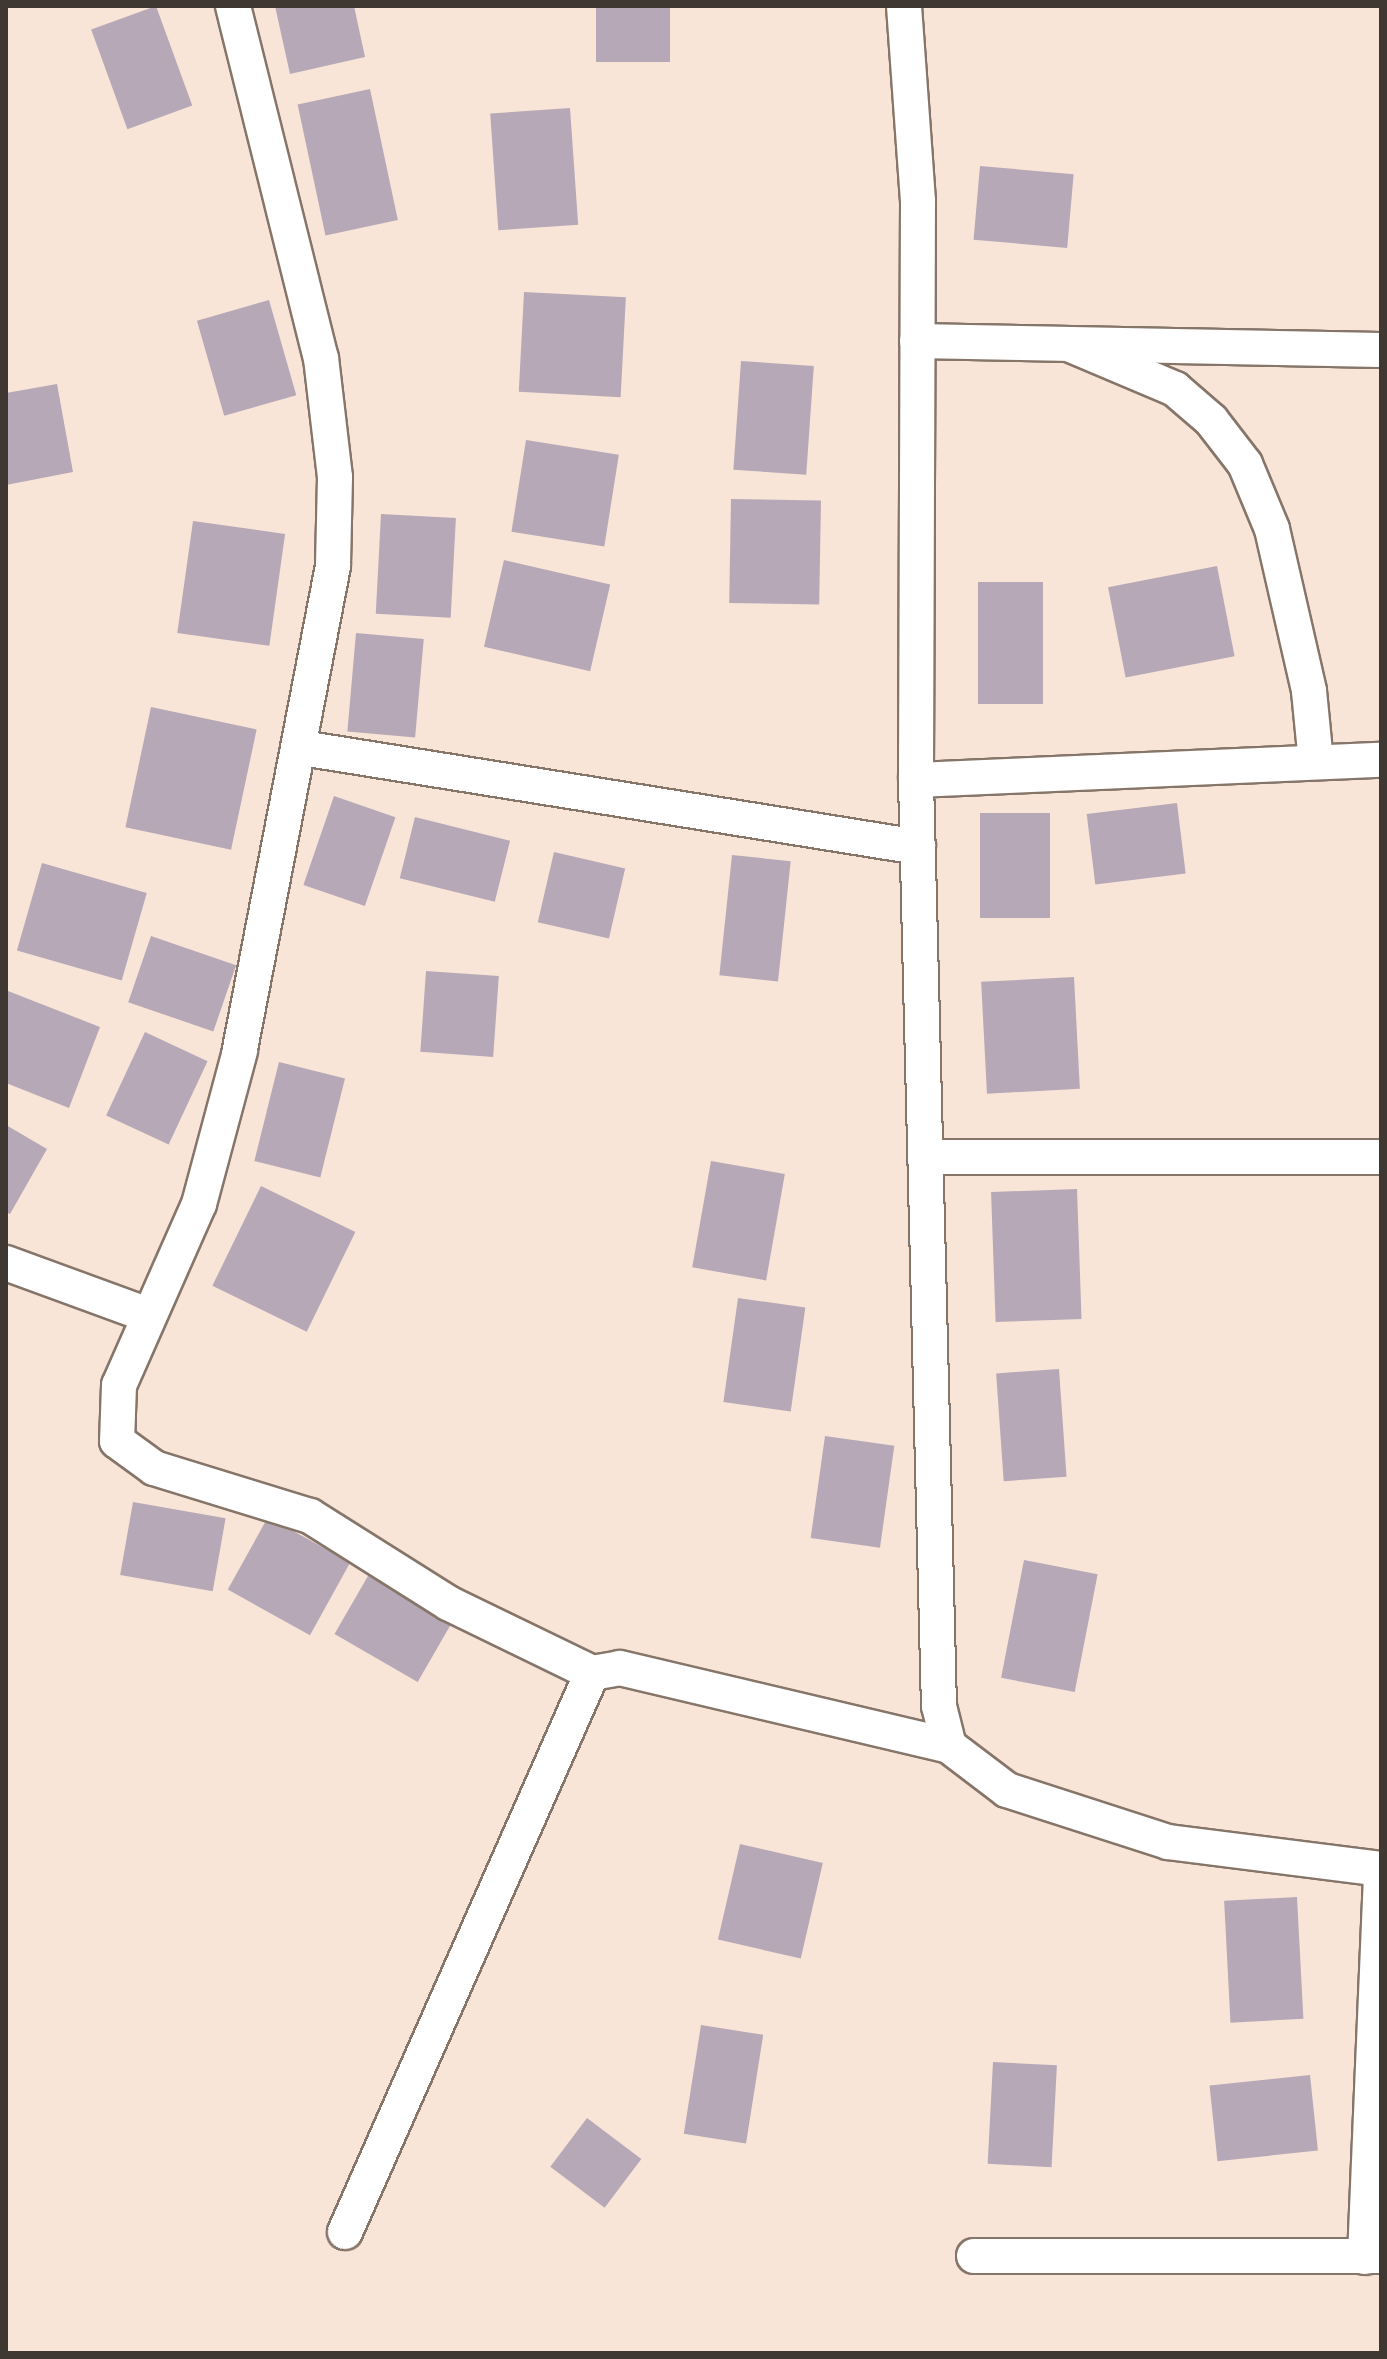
<!DOCTYPE html>
<html>
<head>
<meta charset="utf-8">
<style>
  body { margin:0 }
  #map { position:relative; width:1387px; height:2359px; overflow:hidden; background:#f8e5d8; font-family:Figtree,sans-serif }
  div>[style] { position:absolute }
  [style*='--x'] { left:calc(var(--x)*1px); top:calc(var(--y)*1px); width:calc(var(--w)*1px); rotate:calc(var(--a)*1deg) }
  .building>* { inset:0; background:#b7a8b7; transform-origin:0 0 }
  .roads { filter:drop-shadow(2px 0 #867569) drop-shadow(-2px 0 #867569) drop-shadow(0 2px #867569) drop-shadow(0 -2px #867569) }
  .minor>* { height:34px; margin:-17px; padding:0 17px; transform-origin:17px; border-radius:17px; background:#fff }
  span { translate:-50% -50%; white-space:nowrap; text-align:center; line-height:1.15; -webkit-text-stroke:7px #fff; paint-order:stroke }
  .frame { position:absolute; inset:0; border:8px solid #3e3732; pointer-events:none }
</style>
</head>
<body>
<div id="map">
  <div class="building">
    <div style="left:156px;top:6px;width:106px;height:69px;rotate:70deg"></div>
    <div style="clip-path:polygon(275px 6px,354px 6px,365px 57px,290px 74px)"></div>
    <div style="left:596px;top:6px;width:74px;height:56px"></div>
    <div style="left:370px;top:89px;width:134px;height:74px;rotate:78deg"></div>
    <div style="left:570px;top:108px;width:117px;height:80px;rotate:86deg"></div>
    <div style="left:980px;top:166px;width:94px;height:74px;rotate:5deg"></div>
    <div style="left:524px;top:292px;width:102px;height:100px;rotate:3deg"></div>
    <div style="left:269px;top:300px;width:99px;height:75px;rotate:74deg"></div>
    <div style="left:741px;top:361px;width:73px;height:109px;rotate:4deg"></div>
    <div style="clip-path:polygon(57px 384px,73px 472px,6px 485px,6px 393px)"></div>
    <div style="left:526px;top:440px;width:94px;height:93px;rotate:9deg"></div>
    <div style="left:731px;top:499px;width:90px;height:104px;rotate:1deg"></div>
    <div style="left:381px;top:514px;width:75px;height:100px;rotate:3deg"></div>
    <div style="left:193px;top:521px;width:93px;height:113px;rotate:8deg"></div>
    <div style="left:504px;top:560px;width:109px;height:89px;rotate:13deg"></div>
    <div style="left:1217px;top:566px;width:92px;height:111px;rotate:79deg"></div>
    <div style="left:1043px;top:582px;width:122px;height:65px;rotate:90deg"></div>
    <div style="left:356px;top:633px;width:68px;height:99px;rotate:5deg"></div>
    <div style="left:151px;top:707px;width:108px;height:123px;rotate:12deg"></div>
    <div style="left:334px;top:796px;width:65px;height:94px;rotate:19deg"></div>
    <div style="left:1177px;top:803px;width:71px;height:91px;rotate:83deg"></div>
    <div style="left:980px;top:813px;width:70px;height:105px"></div>
    <div style="left:415px;top:817px;width:98px;height:63px;rotate:14deg"></div>
    <div style="left:554px;top:852px;width:73px;height:72px;rotate:13deg"></div>
    <div style="left:732px;top:855px;width:59px;height:121px;rotate:6deg"></div>
    <div style="left:42px;top:863px;width:109px;height:91px;rotate:16deg"></div>
    <div style="left:151px;top:936px;width:90px;height:70px;rotate:19deg"></div>
    <div style="left:426px;top:971px;width:73px;height:81px;rotate:4deg"></div>
    <div style="left:1074px;top:977px;width:112px;height:93px;rotate:87deg"></div>
    <div style="clip-path:polygon(8px 991px,100px 1027px,69px 1108px,6px 1083px)"></div>
    <div style="left:145px;top:1032px;width:69px;height:92px;rotate:25deg"></div>
    <div style="left:279px;top:1062px;width:68px;height:102px;rotate:14deg"></div>
    <div style="clip-path:polygon(6px 1125px,47px 1149px,10px 1214px,6px 1212px)"></div>
    <div style="left:711px;top:1161px;width:75px;height:108px;rotate:10deg"></div>
    <div style="left:261px;top:1186px;width:105px;height:111px;rotate:26deg"></div>
    <div style="left:1077px;top:1189px;width:130px;height:86px;rotate:88deg"></div>
    <div style="left:738px;top:1298px;width:68px;height:105px;rotate:8deg"></div>
    <div style="left:1059px;top:1369px;width:108px;height:63px;rotate:86deg"></div>
    <div style="left:825px;top:1436px;width:70px;height:103px;rotate:8deg"></div>
    <div style="left:133px;top:1502px;width:94px;height:74px;rotate:10deg"></div>
    <div style="left:268px;top:1517px;width:94px;height:83px;rotate:29deg"></div>
    <div style="left:1024px;top:1560px;width:75px;height:120px;rotate:11deg"></div>
    <div style="left:372px;top:1569px;width:96px;height:75px;rotate:30deg"></div>
    <div style="left:740px;top:1844px;width:85px;height:98px;rotate:13deg"></div>
    <div style="left:1297px;top:1897px;width:122px;height:73px;rotate:87deg"></div>
    <div style="left:701px;top:2025px;width:63px;height:110px;rotate:9deg"></div>
    <div style="left:993px;top:2062px;width:64px;height:102px;rotate:3deg"></div>
    <div style="left:1310px;top:2075px;width:76px;height:101px;rotate:84deg"></div>
    <div style="left:587px;top:2118px;width:68px;height:61px;rotate:37deg"></div>
  </div>
  <div class="roads">
    <div class="minor">
      <div style="--x:233;--y:6;--w:363;--a:76"></div>
      <div style="--x:321;--y:358;--w:120;--a:83.3"></div>
      <div style="--x:335;--y:477;--w:89;--a:91.3"></div>
      <div style="--x:333;--y:566;--w:494;--a:100.9"></div>
      <div style="--x:240;--y:1051;--w:158;--a:105"></div>
      <div style="--x:199;--y:1204;--w:198;--a:113.8"></div>
      <div style="--x:119;--y:1385;--w:56;--a:92"></div>
      <div style="--x:117;--y:1441;--w:46;--a:36.1"></div>
      <div style="--x:154;--y:1468;--w:163;--a:17.1"></div>
      <div style="--x:310;--y:1516;--w:163;--a:32.2"></div>
      <div style="--x:448;--y:1603;--w:160;--a:25.9"></div>
      <div style="--x:592;--y:1673;--w:28;--a:-10"></div>
      <div style="--x:620;--y:1668;--w:338;--a:13.3"></div>
      <div style="--x:904;--y:6;--w:196;--a:85.9"></div>
      <div style="--x:918;--y:201;--w:579;--a:90.2"></div>
      <div style="--x:916;--y:780;--w:926;--a:88.58"></div>
      <div style="--x:939;--y:1706;--w:41;--a:76"></div>
      <div style="--x:949;--y:1746;--w:73;--a:37.2"></div>
      <div style="--x:1007;--y:1790;--w:169;--a:17.9"></div>
      <div style="--x:1168;--y:1842;--w:215;--a:7.2"></div>
      <div style="--x:917;--y:341;--w:464;--a:1.1"></div>
      <div style="--x:1071;--y:345;--w:113;--a:22.9"></div>
      <div style="--x:1175;--y:389;--w:48;--a:40.7"></div>
      <div style="--x:1211;--y:420;--w:56;--a:52.3"></div>
      <div style="--x:1245;--y:464;--w:70;--a:67.4"></div>
      <div style="--x:1272;--y:529;--w:166;--a:77.1"></div>
      <div style="--x:1309;--y:691;--w:71;--a:84.4"></div>
      <div style="--x:302;--y:748;--w:624;--a:9.13"></div>
      <div style="--x:916;--y:780;--w:465;--a:-2.5"></div>
      <div style="--x:926;--y:1157;--w:455;--a:0"></div>
      <div style="--x:6;--y:1263;--w:148;--a:20.1"></div>
      <div style="--x:345;--y:2232;--w:611;--a:-66.16"></div>
      <div style="--x:974;--y:2256;--w:407;--a:0"></div>
      <div style="--x:1365;--y:2257;--w:377;--a:-87.6"></div>
    </div>
  </div>
  <div class="frame"></div>
</div>
</body>
</html>
